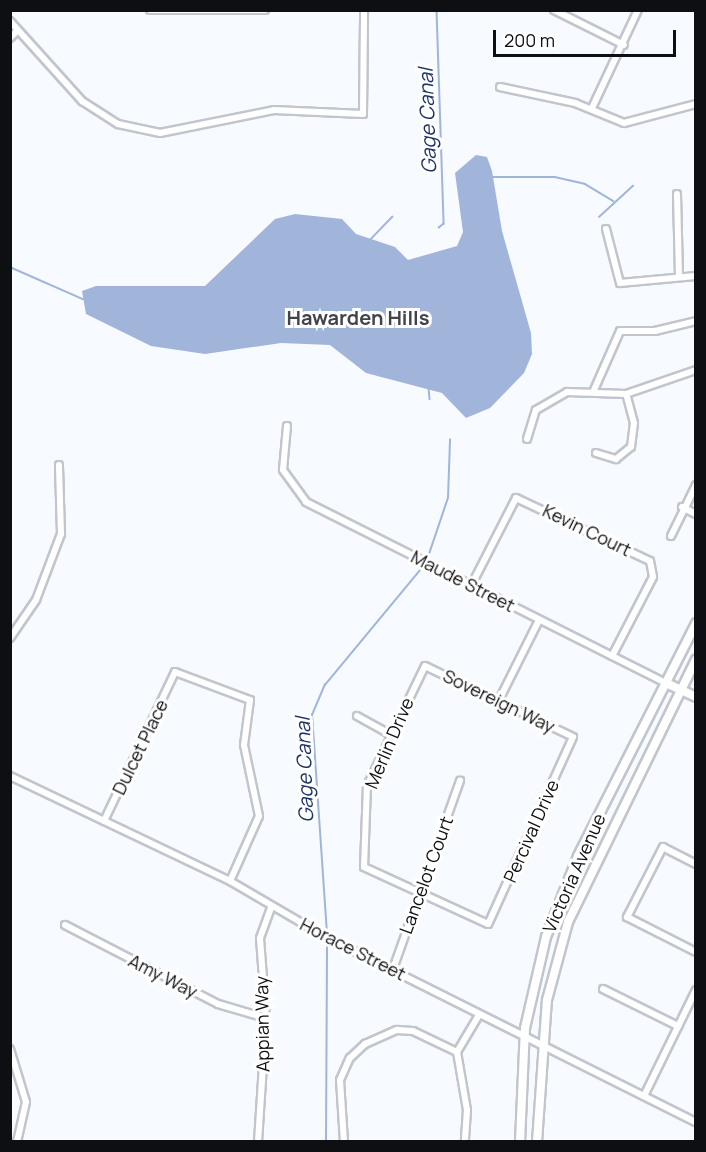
<!DOCTYPE html>
<html>
<head>
<meta charset="utf-8">
<style>
  body { margin:0 }
  #map { position:relative; width:706px; height:1152px; overflow:hidden; background:#f7faff; font-family:Manrope,sans-serif }
  div>[style] { position:absolute }
  [style*='--x'] { left:calc(var(--x)*1px); top:calc(var(--y)*1px); width:calc(var(--w)*1px); rotate:calc(var(--a)*1deg) }
  .water>* { inset:0; background:#a1b5db }
  .stream>* { height:1.5px; margin:-0.75px; padding:0 0.75px; transform-origin:0.75px; border-radius:0.75px; background:#a1b5db }
  .roads { filter:drop-shadow(2px 0 #c1c5cd) drop-shadow(-2px 0 #c1c5cd) drop-shadow(0 2px #c1c5cd) drop-shadow(0 -2px #c1c5cd) }
  .minor>* { height:6px; margin:-3px; padding:0 3px; transform-origin:3px; border-radius:3px; background:#fff }
  .tertiary>* { height:8px; margin:-4px; padding:0 4px; transform-origin:4px; border-radius:4px; background:#fff }
  .secondary>* { height:8px; margin:-4px; padding:0 4px; transform-origin:4px; border-radius:4px; background:#fff }
  span { translate:-50% -50%; white-space:nowrap; text-align:center; line-height:1.15; -webkit-text-stroke:6px #fff; paint-order:stroke }
  .street-label { font-size:18px; color:#0e0f12 }
  .water-label { font-size:20px; color:#1c3363; font-style:italic }
  .neighbourhood-label { font-size:20px; color:#40444a; font-weight:700 }
  .frame { position:absolute; inset:0; border:12px solid #0e0f12; pointer-events:none }
  .scale { position:absolute; left:493px; top:30px; width:183px; height:27px; box-sizing:border-box; border:3px solid #0e0f12; border-top:0; padding-left:8px; font-size:18px; line-height:21px; white-space:nowrap; color:#0e0f12; -webkit-text-stroke:4px #fff; paint-order:stroke }
</style>
</head>
<body>
<div id="map">
  <div class="water">
    <div style="clip-path:polygon(476px 155px,487px 157px,492px 171px,502px 231px,531px 333px,532px 354px,524px 373px,490px 408px,466px 418px,442px 393px,366px 373px,330px 345px,281px 343px,205px 354px,151px 346px,86px 314px,82px 291px,96px 286px,205px 286px,275px 219px,295px 214px,342px 219px,356px 234px,395px 247px,408px 260px,457px 246px,463px 232px,455px 173px)"></div>
  </div>
  <div class="stream">
    <div style="--x:437;--y:10;--w:214;--a:88.1"></div>
    <div style="--x:444;--y:224;--w:6;--a:141"></div>
    <div style="--x:493;--y:177;--w:62;--a:0"></div>
    <div style="--x:555;--y:177;--w:31;--a:13"></div>
    <div style="--x:585;--y:184;--w:33;--a:31"></div>
    <div style="--x:599;--y:217;--w:46;--a:-42.4"></div>
    <div style="--x:370;--y:240;--w:32;--a:-46"></div>
    <div style="--x:10;--y:267;--w:80;--a:23.7"></div>
    <div style="--x:429;--y:388;--w:11;--a:85"></div>
    <div style="--x:427;--y:560;--w:65;--a:-71.3"></div>
    <div style="--x:448;--y:498;--w:58;--a:-88"></div>
    <div style="--x:327;--y:934;--w:220;--a:-93.9"></div>
    <div style="--x:312;--y:715;--w:33;--a:-67"></div>
    <div style="--x:325;--y:685;--w:157;--a:-50.4"></div>
    <div style="--x:326;--y:1142;--w:200;--a:-89.7"></div>
  </div>
  <div class="roads">
    <div class="minor">
      <div style="--x:150;--y:10;--w:115;--a:0"></div>
      <div style="--x:554;--y:10;--w:78;--a:26.6"></div>
      <div style="--x:10;--y:21;--w:108;--a:48"></div>
      <div style="--x:82;--y:101;--w:43;--a:32.6"></div>
      <div style="--x:118;--y:124;--w:43;--a:12.1"></div>
      <div style="--x:160;--y:133;--w:116;--a:-11.4"></div>
      <div style="--x:274;--y:110;--w:89;--a:2.6"></div>
      <div style="--x:363;--y:114;--w:104;--a:-89.4"></div>
      <div style="--x:10;--y:38;--w:10;--a:-45"></div>
      <div style="--x:500;--y:87;--w:77;--a:12"></div>
      <div style="--x:575;--y:103;--w:53;--a:22.2"></div>
      <div style="--x:624;--y:123;--w:74;--a:-14.8"></div>
      <div style="--x:592;--y:108;--w:108;--a:-64.9"></div>
      <div style="--x:677;--y:194;--w:83;--a:88.6"></div>
      <div style="--x:606;--y:229;--w:56;--a:75.5"></div>
      <div style="--x:620;--y:283;--w:76;--a:-5.3"></div>
      <div style="--x:594;--y:390;--w:64;--a:-66.2"></div>
      <div style="--x:620;--y:331;--w:35;--a:0"></div>
      <div style="--x:655;--y:331;--w:42;--a:-13.7"></div>
      <div style="--x:287;--y:426;--w:44;--a:95.2"></div>
      <div style="--x:283;--y:470;--w:39;--a:54"></div>
      <div style="--x:306;--y:502;--w:403;--a:26.7"></div>
      <div style="--x:527;--y:439;--w:30;--a:-73"></div>
      <div style="--x:536;--y:410;--w:36;--a:-30"></div>
      <div style="--x:567;--y:392;--w:59;--a:1.9"></div>
      <div style="--x:626;--y:394;--w:74;--a:-18.9"></div>
      <div style="--x:596;--y:453;--w:21;--a:17"></div>
      <div style="--x:616;--y:459;--w:19;--a:-39"></div>
      <div style="--x:631;--y:447;--w:24;--a:-83"></div>
      <div style="--x:634;--y:423;--w:30;--a:-105"></div>
      <div style="--x:682;--y:507;--w:16;--a:27"></div>
      <div style="--x:671;--y:536;--w:57;--a:-63.9"></div>
      <div style="--x:471;--y:586;--w:99;--a:-62.9"></div>
      <div style="--x:516;--y:498;--w:148;--a:25.2"></div>
      <div style="--x:650;--y:561;--w:16;--a:79"></div>
      <div style="--x:653;--y:577;--w:89;--a:117.4"></div>
      <div style="--x:10;--y:638;--w:46;--a:-55.6"></div>
      <div style="--x:36;--y:600;--w:71;--a:-69.3"></div>
      <div style="--x:61;--y:534;--w:69;--a:-91.7"></div>
      <div style="--x:425;--y:666;--w:164;--a:25.6"></div>
      <div style="--x:573;--y:737;--w:205;--a:114.4"></div>
      <div style="--x:488;--y:924;--w:136;--a:-155.3"></div>
      <div style="--x:364;--y:867;--w:81;--a:-87.9"></div>
      <div style="--x:367;--y:786;--w:133;--a:-64.2"></div>
      <div style="--x:499;--y:700;--w:89;--a:-63.4"></div>
      <div style="--x:357;--y:716;--w:37;--a:29"></div>
      <div style="--x:10;--y:776;--w:244;--a:25.5"></div>
      <div style="--x:230;--y:881;--w:109;--a:30.3"></div>
      <div style="--x:324;--y:936;--w:416;--a:26.6"></div>
      <div style="--x:104;--y:821;--w:165;--a:-64.5"></div>
      <div style="--x:175;--y:672;--w:80;--a:20.5"></div>
      <div style="--x:250;--y:700;--w:45;--a:97.6"></div>
      <div style="--x:244;--y:745;--w:73;--a:78.1"></div>
      <div style="--x:259;--y:816;--w:71;--a:114"></div>
      <div style="--x:696;--y:864;--w:37;--a:-153"></div>
      <div style="--x:663;--y:847;--w:79;--a:117.2"></div>
      <div style="--x:627;--y:917;--w:77;--a:26.9"></div>
      <div style="--x:65;--y:925;--w:172;--a:27.3"></div>
      <div style="--x:218;--y:1004;--w:50;--a:16.3"></div>
      <div style="--x:393;--y:969;--w:200;--a:-70.4"></div>
      <div style="--x:603;--y:989;--w:84;--a:26.3"></div>
      <div style="--x:10;--y:1049;--w:55;--a:73.2"></div>
      <div style="--x:26;--y:1102;--w:41;--a:102.7"></div>
      <div style="--x:457;--y:1052;--w:43;--a:-59.3"></div>
      <div style="--x:644;--y:1096;--w:118;--a:-63.9"></div>
      <div style="--x:258;--y:1142;--w:124;--a:-86.3"></div>
      <div style="--x:266;--y:1018;--w:80;--a:-94.3"></div>
      <div style="--x:260;--y:938;--w:32;--a:-70"></div>
      <div style="--x:344;--y:1142;--w:62;--a:-93.7"></div>
      <div style="--x:340;--y:1080;--w:24;--a:-66"></div>
      <div style="--x:350;--y:1058;--w:21;--a:-43"></div>
      <div style="--x:365;--y:1044;--w:35;--a:-24"></div>
      <div style="--x:397;--y:1030;--w:16;--a:4"></div>
      <div style="--x:413;--y:1031;--w:49;--a:25.5"></div>
      <div style="--x:457;--y:1052;--w:59;--a:80.2"></div>
      <div style="--x:467;--y:1110;--w:32;--a:94"></div>
    </div>
    <div class="tertiary">
      <div style="--x:666;--y:683;--w:33;--a:25"></div>
    </div>
    <div class="secondary">
      <div style="--x:520;--y:1142;--w:114;--a:-87.5"></div>
      <div style="--x:525;--y:1028;--w:93;--a:-77"></div>
      <div style="--x:546;--y:937;--w:87;--a:-68.4"></div>
      <div style="--x:578;--y:856;--w:261;--a:-63.1"></div>
      <div style="--x:537;--y:1142;--w:142;--a:-86"></div>
      <div style="--x:547;--y:1000;--w:81;--a:-74.9"></div>
      <div style="--x:568;--y:922;--w:292;--a:-64"></div>
    </div>
  </div>
  <div class="street-label">
    <span style="left:587px;top:530px;rotate:26deg">Kevin Court</span>
    <span style="left:463px;top:581px;rotate:27deg">Maude Street</span>
    <span style="left:499px;top:701px;rotate:26deg">Sovereign Way</span>
    <span style="left:389px;top:743px;rotate:-67deg">Merlin Drive</span>
    <span style="left:140px;top:747px;rotate:-64deg">Dulcet Place</span>
    <span style="left:531px;top:831px;rotate:-66deg">Percival Drive</span>
    <span style="left:574px;top:873px;rotate:-66deg">Victoria Avenue</span>
    <span style="left:426px;top:875px;rotate:-70deg">Lancelot Court</span>
    <span style="left:353px;top:949px;rotate:27deg">Horace Street</span>
    <span style="left:163px;top:976px;rotate:27deg">Amy Way</span>
    <span style="left:262px;top:1024px;rotate:-91deg">Appian Way</span>
  </div>
  <div class="water-label">
    <span style="left:427px;top:121px;rotate:-92deg">Gage Canal</span>
    <span style="left:304px;top:770px;rotate:-92deg">Gage Canal</span>
  </div>
  <div class="neighbourhood-label">
    <span style="left:358px;top:317px">Hawarden Hills</span>
  </div>
  <div class="frame"></div>
  <div class="scale">200 m</div>
</div>
</body>
</html>
